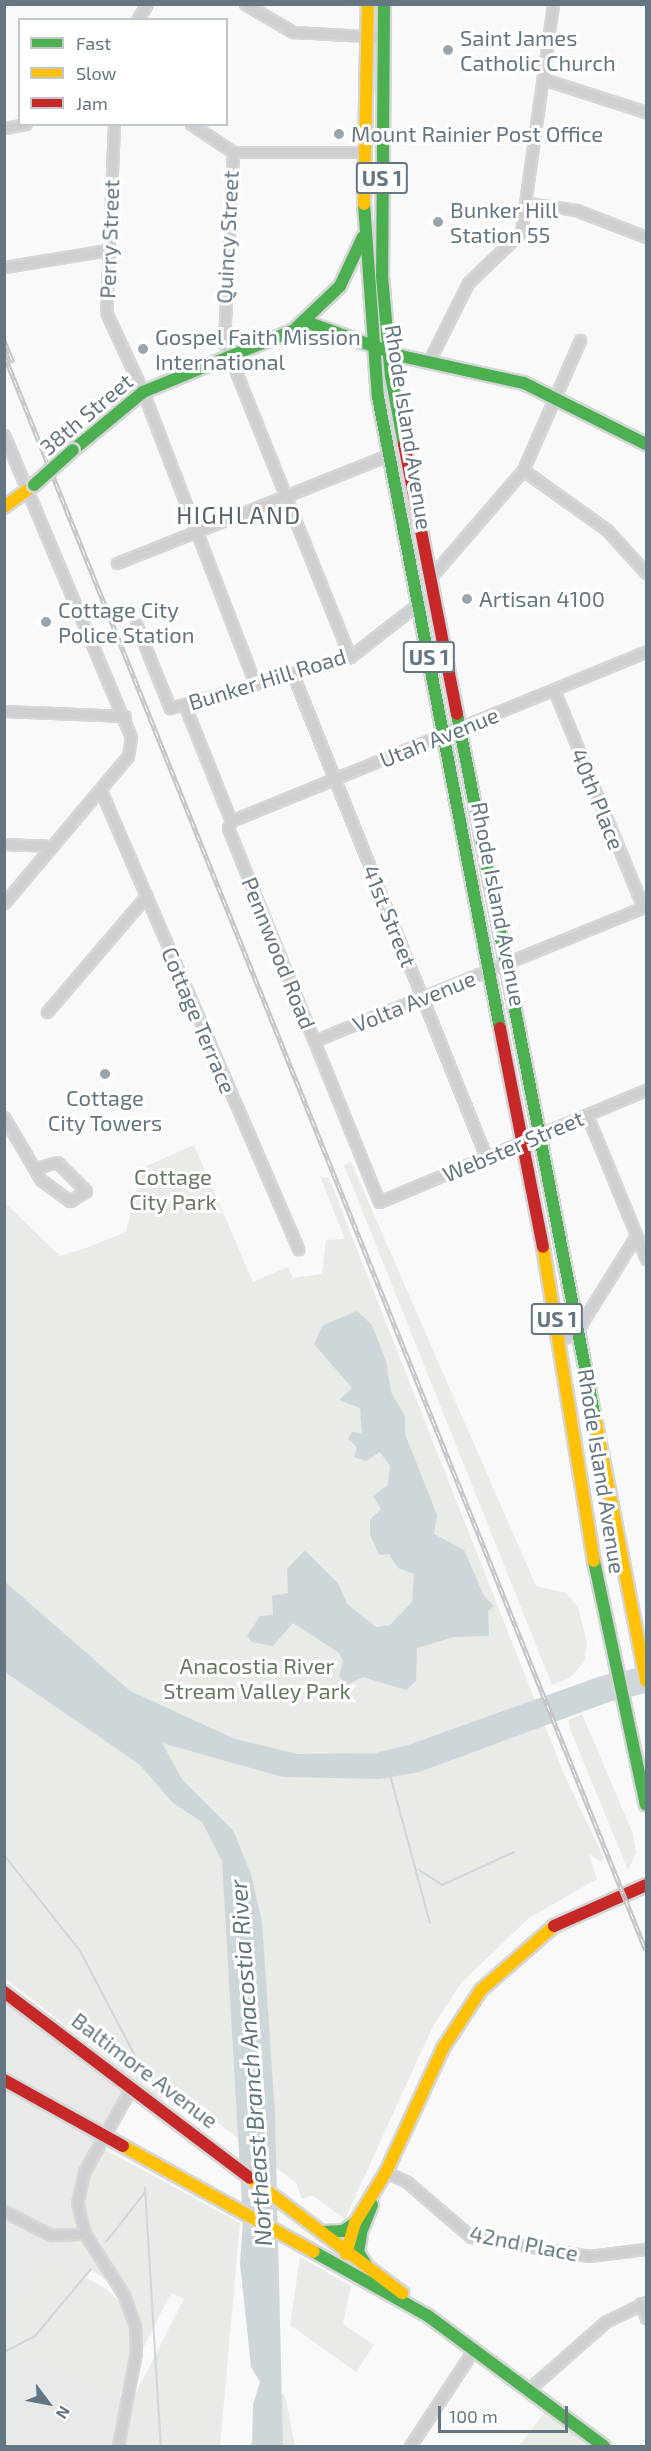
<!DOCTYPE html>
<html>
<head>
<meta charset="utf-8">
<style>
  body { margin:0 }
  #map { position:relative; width:651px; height:2451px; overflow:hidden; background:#f9f9f9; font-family:"Exo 2",sans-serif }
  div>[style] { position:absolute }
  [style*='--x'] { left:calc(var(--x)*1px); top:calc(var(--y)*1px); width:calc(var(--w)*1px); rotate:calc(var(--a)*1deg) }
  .built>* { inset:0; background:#e8e9e9 }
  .green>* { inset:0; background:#e8ebe6 }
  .water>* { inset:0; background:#ced6d9 }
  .stream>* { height:2px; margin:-1px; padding:0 1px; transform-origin:1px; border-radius:1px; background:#ced6d9 }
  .roads { filter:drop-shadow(2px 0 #d5d6d7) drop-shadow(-2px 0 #d5d6d7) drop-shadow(0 2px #d5d6d7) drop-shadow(0 -2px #d5d6d7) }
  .street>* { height:9px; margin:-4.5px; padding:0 4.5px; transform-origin:4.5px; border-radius:4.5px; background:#cecfd0 }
  .fast>* { height:12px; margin:-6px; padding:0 6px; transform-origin:6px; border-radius:6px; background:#4caf50 }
  .slow>* { height:12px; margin:-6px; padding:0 6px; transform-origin:6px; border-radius:6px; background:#ffc107 }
  .jam>* { height:12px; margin:-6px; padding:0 6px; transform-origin:6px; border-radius:6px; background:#c62828 }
  .rail>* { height:4.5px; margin-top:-2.25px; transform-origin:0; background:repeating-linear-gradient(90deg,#fff 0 7px,#c3c5c6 0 14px); box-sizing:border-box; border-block:2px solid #c3c5c6 }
  .bridges { filter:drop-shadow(2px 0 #d5d6d7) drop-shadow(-2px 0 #d5d6d7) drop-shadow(0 2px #d5d6d7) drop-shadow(0 -2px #d5d6d7) }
  .fast-bridge>* { height:12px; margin:-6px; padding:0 6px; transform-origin:6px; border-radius:6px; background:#4caf50 }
  .dots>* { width:16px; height:16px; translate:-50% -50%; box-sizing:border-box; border:3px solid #fff; border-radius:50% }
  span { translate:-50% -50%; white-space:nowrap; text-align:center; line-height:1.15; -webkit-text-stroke:6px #fff; paint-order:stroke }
  .shield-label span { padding:2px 4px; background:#fff; border:2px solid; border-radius:4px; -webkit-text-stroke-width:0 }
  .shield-label { font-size:21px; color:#657683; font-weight:700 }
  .poi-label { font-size:22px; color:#657683 }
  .left { translate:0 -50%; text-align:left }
  .street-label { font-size:22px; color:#657683 }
  .park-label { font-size:22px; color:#687a64 }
  .neighbourhood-label { font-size:24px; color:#57646e; letter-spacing:1.5px }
  .water-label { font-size:24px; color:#60757c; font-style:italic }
  .frame { position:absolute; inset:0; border:6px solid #657683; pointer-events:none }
  .legend { position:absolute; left:18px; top:18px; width:210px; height:108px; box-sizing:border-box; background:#fff; border:2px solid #c1c8cd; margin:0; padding:8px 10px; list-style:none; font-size:18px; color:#657683 }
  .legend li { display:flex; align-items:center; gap:12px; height:30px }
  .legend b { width:30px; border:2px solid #c1c8cd }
  .north { position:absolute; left:18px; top:2373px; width:60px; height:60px; -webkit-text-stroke:4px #fff; paint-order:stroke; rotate:122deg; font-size:16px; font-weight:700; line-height:24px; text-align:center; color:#657683 }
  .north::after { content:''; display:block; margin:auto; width:21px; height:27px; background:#657683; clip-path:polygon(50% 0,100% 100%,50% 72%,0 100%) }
  .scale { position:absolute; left:438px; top:2406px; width:130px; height:27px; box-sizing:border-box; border:3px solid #657683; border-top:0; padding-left:8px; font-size:18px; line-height:21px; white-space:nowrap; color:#657683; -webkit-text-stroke:4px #fff; paint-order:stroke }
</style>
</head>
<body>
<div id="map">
  <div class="built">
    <div style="clip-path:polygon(4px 1992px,131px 2088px,92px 2157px,91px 2269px,24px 2343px,127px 2400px,118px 2446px,5px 2446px)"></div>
  </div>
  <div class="green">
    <div style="clip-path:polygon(194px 1145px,253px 1282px,288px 1267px,293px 1278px,322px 1274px,326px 1240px,345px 1239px,320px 1176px,329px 1178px,564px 1774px,604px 1858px,601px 1862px,589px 1854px,597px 1879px,529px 1918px,461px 1983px,433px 2026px,345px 2219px,312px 2195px,302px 2199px,296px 2183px,185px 2098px,159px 2099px,5px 1978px,4px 1202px,60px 1256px,86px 1248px,126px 1232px,142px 1168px)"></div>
    <div style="clip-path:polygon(351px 1162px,536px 1586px,566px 1593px,578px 1607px,587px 1643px,584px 1662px,570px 1678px,552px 1685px,344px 1165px)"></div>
    <div style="clip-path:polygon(582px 1714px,633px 1834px,636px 1853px,628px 1870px,570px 1729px,568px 1720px)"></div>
    <div style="clip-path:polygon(102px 2148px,240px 2223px,220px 2446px,119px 2446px,132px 2401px,184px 2299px,171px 2293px,117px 2400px,31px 2358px,5px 2370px,5px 2320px,41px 2253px,105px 2288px,125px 2307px,119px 2291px,78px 2259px,67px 2234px,71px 2206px)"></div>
    <div style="clip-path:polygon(300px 2257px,351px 2286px,343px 2324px,374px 2345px,356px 2372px,290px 2325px)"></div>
    <div style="clip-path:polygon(269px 2387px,285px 2396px,295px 2446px,250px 2446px)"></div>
    <div style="clip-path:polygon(550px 2406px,603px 2446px,519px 2446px)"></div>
  </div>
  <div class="water">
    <div style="clip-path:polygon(357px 1311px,372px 1325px,386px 1361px,391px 1392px,405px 1416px,405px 1434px,437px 1515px,434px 1534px,464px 1550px,484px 1596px,494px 1606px,488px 1611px,489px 1636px,454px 1637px,417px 1648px,416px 1681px,406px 1690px,363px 1677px,346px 1685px,339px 1676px,343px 1661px,338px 1652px,293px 1623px,273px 1646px,252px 1642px,247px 1636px,260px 1616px,273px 1615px,272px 1596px,288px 1593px,287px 1569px,305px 1550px,338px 1583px,347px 1604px,376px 1627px,390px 1625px,412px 1602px,414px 1574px,398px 1568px,389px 1554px,379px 1555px,370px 1534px,370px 1520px,381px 1509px,373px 1496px,388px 1485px,390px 1466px,380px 1452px,366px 1461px,354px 1457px,357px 1447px,348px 1439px,352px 1432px,362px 1433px,360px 1408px,339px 1400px,352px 1388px,314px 1344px,323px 1325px)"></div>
    <div style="clip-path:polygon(4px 1581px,130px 1691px,235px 1739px,297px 1754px,376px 1753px,408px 1745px,601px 1676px,646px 1666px,646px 1693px,609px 1702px,419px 1772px,380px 1779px,283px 1777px,162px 1743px,182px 1779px,233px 1830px,251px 1874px,262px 1922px,275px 2114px,283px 2446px,252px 2446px,253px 2404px,260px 2382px,251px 2367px,240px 2263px,243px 2221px,222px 1861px,202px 1822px,173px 1803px,139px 1764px,5px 1672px)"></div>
  </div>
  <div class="stream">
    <div style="--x:390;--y:1775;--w:153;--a:74.9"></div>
    <div style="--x:4;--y:1855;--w:122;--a:51.6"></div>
    <div style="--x:80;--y:1951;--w:131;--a:62.3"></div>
    <div style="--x:419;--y:1870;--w:27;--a:33"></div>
    <div style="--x:442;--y:1885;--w:79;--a:-24.6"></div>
    <div style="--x:145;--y:2188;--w:258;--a:86.5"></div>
    <div style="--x:106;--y:2242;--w:63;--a:-52"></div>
    <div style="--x:4;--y:2352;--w:35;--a:-27"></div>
    <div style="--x:35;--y:2336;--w:87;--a:-50.1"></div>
  </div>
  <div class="roads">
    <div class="street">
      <div style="--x:245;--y:4;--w:56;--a:30.3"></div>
      <div style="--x:293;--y:32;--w:91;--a:3.1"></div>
      <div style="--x:137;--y:20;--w:19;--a:-58"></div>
      <div style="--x:543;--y:79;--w:108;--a:17.8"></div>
      <div style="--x:114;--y:124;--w:188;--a:92.4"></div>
      <div style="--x:106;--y:312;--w:88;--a:65.2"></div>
      <div style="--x:143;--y:392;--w:313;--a:69"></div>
      <div style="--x:191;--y:124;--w:50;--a:33.7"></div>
      <div style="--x:233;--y:152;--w:133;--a:0"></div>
      <div style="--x:4;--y:128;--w:22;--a:-10"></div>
      <div style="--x:233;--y:152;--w:190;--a:92.7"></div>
      <div style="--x:224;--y:342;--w:339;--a:68.2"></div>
      <div style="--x:528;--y:203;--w:49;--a:8.3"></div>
      <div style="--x:576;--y:210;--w:75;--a:21.1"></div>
      <div style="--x:4;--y:267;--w:105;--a:-9.3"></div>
      <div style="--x:429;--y:361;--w:87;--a:-63.4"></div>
      <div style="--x:468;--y:283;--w:74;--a:-43.9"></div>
      <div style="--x:521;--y:232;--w:230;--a:-82"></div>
      <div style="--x:4;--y:435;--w:328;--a:67.2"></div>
      <div style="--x:131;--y:737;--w:19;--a:99"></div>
      <div style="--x:128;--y:756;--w:192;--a:130.1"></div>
      <div style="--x:523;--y:470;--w:103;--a:35.5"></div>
      <div style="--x:607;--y:530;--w:58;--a:47.8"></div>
      <div style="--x:117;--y:563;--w:293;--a:-21.7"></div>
      <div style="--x:429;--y:579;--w:144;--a:-49.2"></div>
      <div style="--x:523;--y:470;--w:142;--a:-66.3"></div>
      <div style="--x:136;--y:624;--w:91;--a:68"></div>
      <div style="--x:170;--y:708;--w:187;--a:-15.8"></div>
      <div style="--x:350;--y:657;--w:88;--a:-38"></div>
      <div style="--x:293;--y:675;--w:519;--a:68.18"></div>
      <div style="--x:554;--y:690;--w:235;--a:67.7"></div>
      <div style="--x:184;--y:704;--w:126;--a:68.1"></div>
      <div style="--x:231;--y:821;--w:8;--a:113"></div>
      <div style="--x:228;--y:828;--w:403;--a:68"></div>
      <div style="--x:379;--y:1202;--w:290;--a:-22.8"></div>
      <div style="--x:4;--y:711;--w:121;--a:2.4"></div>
      <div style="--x:101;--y:791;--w:499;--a:66.7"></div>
      <div style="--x:231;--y:821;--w:448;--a:-22.2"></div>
      <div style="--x:4;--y:844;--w:48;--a:2.4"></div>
      <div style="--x:47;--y:1012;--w:153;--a:-49.5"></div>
      <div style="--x:314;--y:1041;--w:358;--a:-22.1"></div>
      <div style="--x:587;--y:1115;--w:156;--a:67.7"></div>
      <div style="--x:4;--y:1117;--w:73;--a:59.6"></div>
      <div style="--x:41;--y:1180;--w:36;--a:36"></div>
      <div style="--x:70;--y:1201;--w:19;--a:-32"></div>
      <div style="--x:86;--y:1191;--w:41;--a:-135"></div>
      <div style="--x:57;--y:1162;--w:22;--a:164"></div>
      <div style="--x:561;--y:1340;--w:17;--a:-28"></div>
      <div style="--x:576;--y:1332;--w:113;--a:-58"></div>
      <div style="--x:386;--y:2172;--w:23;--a:25"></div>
      <div style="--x:407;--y:2182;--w:84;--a:40.7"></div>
      <div style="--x:471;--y:2237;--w:120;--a:9.1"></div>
      <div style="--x:589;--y:2256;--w:57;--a:-7"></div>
      <div style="--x:4;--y:2211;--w:53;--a:27.1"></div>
      <div style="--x:51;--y:2235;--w:34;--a:-2"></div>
      <div style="--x:641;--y:2303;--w:16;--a:72"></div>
      <div style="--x:528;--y:2390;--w:103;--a:-41.4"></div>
      <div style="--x:605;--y:2322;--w:46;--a:-26"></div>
      <div style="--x:118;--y:2446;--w:96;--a:-79.2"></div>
      <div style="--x:136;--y:2352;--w:26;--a:-92"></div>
      <div style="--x:135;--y:2326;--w:33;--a:-110"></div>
      <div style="--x:124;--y:2295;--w:72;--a:-122.6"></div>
      <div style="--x:85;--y:2234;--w:32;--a:-104"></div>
      <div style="--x:77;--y:2203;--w:32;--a:-77"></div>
      <div style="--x:84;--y:2172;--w:96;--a:-60.8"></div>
      <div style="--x:410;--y:2446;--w:116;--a:-56.6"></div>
    </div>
    <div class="fast">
      <div style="--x:384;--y:4;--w:272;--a:90.4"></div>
      <div style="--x:382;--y:276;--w:100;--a:84.9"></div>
      <div style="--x:391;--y:376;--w:69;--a:79.2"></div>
      <div style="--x:364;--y:204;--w:194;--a:85.9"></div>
      <div style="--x:378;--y:397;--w:643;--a:79.06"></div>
      <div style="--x:312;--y:324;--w:95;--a:19.8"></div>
      <div style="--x:401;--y:356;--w:126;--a:12.4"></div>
      <div style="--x:524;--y:383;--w:136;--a:26.6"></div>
      <div style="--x:297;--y:327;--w:59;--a:-43.6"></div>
      <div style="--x:340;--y:286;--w:54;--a:-64.9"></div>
      <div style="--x:73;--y:450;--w:91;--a:-39.6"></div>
      <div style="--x:143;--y:392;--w:174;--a:-22.3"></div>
      <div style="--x:457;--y:714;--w:717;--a:78.91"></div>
      <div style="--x:594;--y:1561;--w:249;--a:78"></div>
      <div style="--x:322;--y:2232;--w:21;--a:-3"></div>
      <div style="--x:343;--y:2231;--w:14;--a:-34"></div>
      <div style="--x:361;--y:2234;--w:18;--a:99"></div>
      <div style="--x:358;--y:2252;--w:15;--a:58"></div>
      <div style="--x:357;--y:2242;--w:40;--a:-68"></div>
      <div style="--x:314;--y:2252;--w:131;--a:29.3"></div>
      <div style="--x:428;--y:2316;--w:219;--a:36.5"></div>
    </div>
    <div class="slow">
      <div style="--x:364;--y:204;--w:200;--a:-88.9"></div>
      <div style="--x:4;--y:507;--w:37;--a:-36"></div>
      <div style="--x:543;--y:1247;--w:318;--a:80.8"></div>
      <div style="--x:595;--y:1418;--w:268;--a:79"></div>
      <div style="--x:123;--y:2146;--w:218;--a:29"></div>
      <div style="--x:250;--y:2178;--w:191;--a:37.1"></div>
      <div style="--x:346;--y:2254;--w:32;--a:-74"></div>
      <div style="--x:355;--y:2223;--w:60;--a:-58.7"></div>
      <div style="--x:386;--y:2172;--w:136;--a:-65.3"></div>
      <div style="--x:443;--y:2048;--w:69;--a:-56.8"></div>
      <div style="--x:481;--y:1990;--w:97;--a:-41.2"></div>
    </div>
    <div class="jam">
      <div style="--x:404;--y:444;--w:275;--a:78.9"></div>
      <div style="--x:500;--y:1028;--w:223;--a:78.9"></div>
      <div style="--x:554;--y:1926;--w:101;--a:-24"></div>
      <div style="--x:4;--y:1992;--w:308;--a:37.1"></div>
      <div style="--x:4;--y:2080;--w:136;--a:29"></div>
    </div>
  </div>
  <div class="rail">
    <div style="--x:4;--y:340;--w:24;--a:68"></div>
    <div style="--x:4;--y:354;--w:1720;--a:68.09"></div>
  </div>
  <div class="bridges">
    <div class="fast-bridge">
      <div style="--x:34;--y:485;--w:52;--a:-41.9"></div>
    </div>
  </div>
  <div class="dots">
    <div style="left:448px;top:50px;background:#99a4ac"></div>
    <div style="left:339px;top:134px;background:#99a4ac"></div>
    <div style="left:438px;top:222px;background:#99a4ac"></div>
    <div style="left:143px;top:349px;background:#99a4ac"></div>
    <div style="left:467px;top:599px;background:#99a4ac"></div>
    <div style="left:46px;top:622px;background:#99a4ac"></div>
    <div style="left:105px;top:1074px;background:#99a4ac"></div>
  </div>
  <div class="shield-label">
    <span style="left:382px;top:178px">US 1</span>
    <span style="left:429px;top:657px">US 1</span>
    <span style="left:557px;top:1319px">US 1</span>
  </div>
  <div class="poi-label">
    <span class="left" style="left:460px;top:50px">Saint James<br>Catholic Church</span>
    <span class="left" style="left:351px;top:134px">Mount Rainier Post Office</span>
    <span class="left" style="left:450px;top:222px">Bunker Hill<br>Station 55</span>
    <span class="left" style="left:155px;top:349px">Gospel Faith Mission<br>International</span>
    <span class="left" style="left:479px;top:599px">Artisan 4100</span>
    <span class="left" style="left:58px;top:622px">Cottage City<br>Police Station</span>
    <span style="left:105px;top:1110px">Cottage<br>City Towers</span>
  </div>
  <div class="street-label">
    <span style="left:227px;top:237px;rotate:-87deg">Quincy Street</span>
    <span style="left:109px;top:239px;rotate:-88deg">Perry Street</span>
    <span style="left:86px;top:414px;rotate:-40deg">38th Street</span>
    <span style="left:409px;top:427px;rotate:81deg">Rhode Island Avenue</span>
    <span style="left:267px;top:679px;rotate:-17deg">Bunker Hill Road</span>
    <span style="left:439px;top:737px;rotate:-22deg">Utah Avenue</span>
    <span style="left:598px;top:799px;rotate:68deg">40th Place</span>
    <span style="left:499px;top:904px;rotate:79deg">Rhode Island Avenue</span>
    <span style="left:390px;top:916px;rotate:68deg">41st Street</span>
    <span style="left:279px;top:953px;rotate:68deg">Pennwood Road</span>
    <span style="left:414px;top:1001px;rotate:-22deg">Volta Avenue</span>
    <span style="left:199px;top:1020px;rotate:67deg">Cottage Terrace</span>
    <span style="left:513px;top:1146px;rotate:-23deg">Webster Street</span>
    <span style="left:602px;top:1471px;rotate:81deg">Rhode Island Avenue</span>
    <span style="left:145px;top:2070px;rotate:37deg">Baltimore Avenue</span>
    <span style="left:524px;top:2243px;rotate:11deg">42nd Place</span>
  </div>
  <div class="park-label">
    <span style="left:173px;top:1189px">Cottage<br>City Park</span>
    <span style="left:257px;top:1678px">Anacostia River<br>Stream Valley Park</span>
  </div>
  <div class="neighbourhood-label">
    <span style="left:239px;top:515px">HIGHLAND</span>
  </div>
  <div class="water-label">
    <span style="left:250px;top:2063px;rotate:-94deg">Northeast Branch Anacostia River</span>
  </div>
  <div class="frame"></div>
  <ul class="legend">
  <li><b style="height:8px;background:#4caf50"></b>Fast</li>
  <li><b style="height:8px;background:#ffc107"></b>Slow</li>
  <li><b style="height:8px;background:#c62828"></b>Jam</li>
  </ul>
  <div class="north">N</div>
  <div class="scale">100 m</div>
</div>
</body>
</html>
